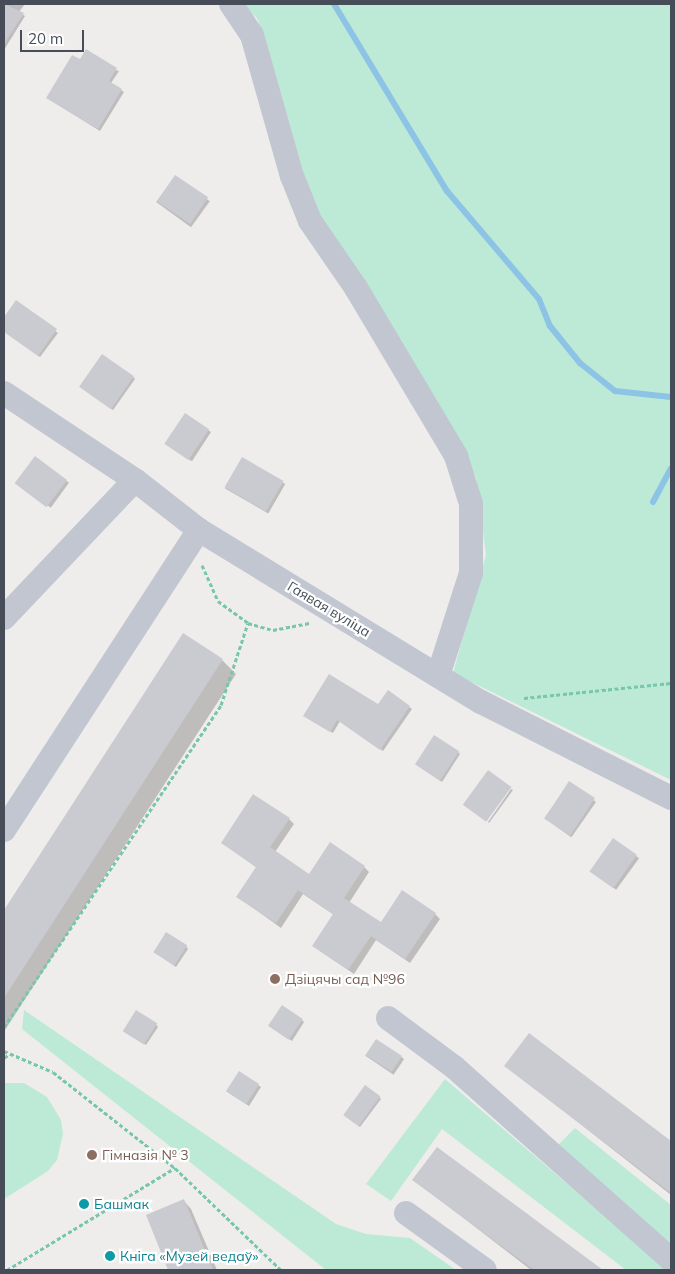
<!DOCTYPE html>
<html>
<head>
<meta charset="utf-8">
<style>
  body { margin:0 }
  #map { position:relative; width:675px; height:1274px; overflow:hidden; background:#efedec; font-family:Mulish,sans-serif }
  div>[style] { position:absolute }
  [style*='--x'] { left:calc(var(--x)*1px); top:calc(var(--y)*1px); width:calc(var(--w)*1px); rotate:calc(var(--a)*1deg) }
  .green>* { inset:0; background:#bdead6 }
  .shadow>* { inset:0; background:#0003; transform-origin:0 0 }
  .stream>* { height:6px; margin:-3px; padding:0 3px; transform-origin:3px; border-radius:3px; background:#8dc3e4 }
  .building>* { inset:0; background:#cacbd1; transform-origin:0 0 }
  .path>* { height:3px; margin-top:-1.5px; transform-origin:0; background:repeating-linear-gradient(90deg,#78c6ad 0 4px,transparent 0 6.5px) }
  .minor>* { height:24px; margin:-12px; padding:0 12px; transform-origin:12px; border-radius:12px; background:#c1c6d1 }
  .dots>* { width:14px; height:14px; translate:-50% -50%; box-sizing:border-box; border:2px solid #fff; border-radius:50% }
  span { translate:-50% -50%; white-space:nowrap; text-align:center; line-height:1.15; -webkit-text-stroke:4.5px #fff; paint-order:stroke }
  .street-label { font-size:14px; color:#464d58 }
  .education-label { font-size:14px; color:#785e54 }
  .left { translate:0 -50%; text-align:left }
  .culture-label { font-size:14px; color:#0d838f }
  .frame { position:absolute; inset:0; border:5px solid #464d58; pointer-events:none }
  .scale { position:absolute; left:20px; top:30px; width:64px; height:22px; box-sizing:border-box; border:2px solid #464d58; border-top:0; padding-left:6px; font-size:15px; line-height:18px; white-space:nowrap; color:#464d58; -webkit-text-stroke:4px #fff; paint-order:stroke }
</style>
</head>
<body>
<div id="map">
  <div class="green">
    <div style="clip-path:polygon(241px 4px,671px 4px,671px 780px,453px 673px,486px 555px,476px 477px,382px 310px,315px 212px,257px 18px)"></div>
    <div style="clip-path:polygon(24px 1010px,336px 1224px,366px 1234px,410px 1238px,456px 1270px,326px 1270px,22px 1029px)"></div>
    <div style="clip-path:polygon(445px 1079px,665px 1268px,664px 1270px,626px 1270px,442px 1129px,391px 1201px,366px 1184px)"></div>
    <div style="clip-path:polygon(4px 1083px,24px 1083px,47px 1097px,61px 1120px,63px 1134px,57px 1160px,48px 1171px,4px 1199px)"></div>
    <div style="clip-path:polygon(575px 1128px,671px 1205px,671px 1244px,556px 1147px)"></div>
  </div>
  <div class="shadow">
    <div style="clip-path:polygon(4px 4px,25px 4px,19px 12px,25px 16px,4px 50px)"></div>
    <div style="clip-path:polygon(80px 61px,119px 71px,111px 83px,124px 92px,100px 131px,50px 100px)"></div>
    <div style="left:175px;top:176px;width:43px;height:32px;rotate:36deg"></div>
    <div style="clip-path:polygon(16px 302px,58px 333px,40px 357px,4px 331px,4px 319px)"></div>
    <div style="clip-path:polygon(133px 377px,135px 379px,113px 410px,83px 389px)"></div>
    <div style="left:185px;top:415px;width:31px;height:35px;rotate:33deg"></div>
    <div style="left:35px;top:458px;width:42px;height:31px;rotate:36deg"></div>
    <div style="left:242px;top:459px;width:50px;height:34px;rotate:30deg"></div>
    <div style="clip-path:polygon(184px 635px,222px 660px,236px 674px,5px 1030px,4px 913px)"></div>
    <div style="clip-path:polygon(388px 692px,412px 709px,383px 751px,340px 721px,333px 733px,307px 718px,379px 705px)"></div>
    <div style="clip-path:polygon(458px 752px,460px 754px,442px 782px,418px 766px)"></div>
    <div style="left:569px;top:783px;width:33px;height:43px;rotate:35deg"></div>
    <div style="clip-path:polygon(511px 789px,513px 790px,489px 823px,488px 822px)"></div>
    <div style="clip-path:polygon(289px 819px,294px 824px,275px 852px,310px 875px,364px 867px,369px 872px,349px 903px,381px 924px,435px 914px,440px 919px,410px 963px,376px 940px,354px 974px,319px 950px,334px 915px,303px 894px,281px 928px,238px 897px,257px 868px,223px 843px)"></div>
    <div style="left:614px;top:840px;width:31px;height:39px;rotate:36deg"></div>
    <div style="clip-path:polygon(186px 946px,188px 949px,176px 967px,154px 952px)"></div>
    <div style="clip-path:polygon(302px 1020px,304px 1022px,292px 1041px,272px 1028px)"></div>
    <div style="clip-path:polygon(156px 1024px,158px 1027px,146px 1045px,126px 1033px)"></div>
    <div style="clip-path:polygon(529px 1035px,671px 1143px,671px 1195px,506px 1066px)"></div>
    <div style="left:376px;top:1040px;width:34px;height:19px;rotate:34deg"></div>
    <div style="clip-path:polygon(239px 1072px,261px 1087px,249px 1106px,229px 1093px)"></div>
    <div style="clip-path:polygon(379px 1097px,381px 1099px,360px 1127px,346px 1117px)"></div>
    <div style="clip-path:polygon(437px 1148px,601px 1270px,531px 1270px,414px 1180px)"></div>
    <div style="clip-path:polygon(184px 1201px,191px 1209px,217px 1270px,170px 1270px,147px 1216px)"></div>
  </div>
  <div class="stream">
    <div style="--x:334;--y:4;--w:218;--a:58.9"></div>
    <div style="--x:447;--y:191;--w:142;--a:49.6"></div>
    <div style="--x:539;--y:299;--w:29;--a:68"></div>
    <div style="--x:550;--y:326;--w:48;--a:51"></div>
    <div style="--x:580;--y:363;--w:45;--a:38.7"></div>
    <div style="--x:615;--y:391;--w:56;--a:6.1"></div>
    <div style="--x:653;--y:502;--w:38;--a:-62"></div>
  </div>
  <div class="building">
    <div style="clip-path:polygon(4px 4px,24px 13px,4px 44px)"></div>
    <div style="clip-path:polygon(86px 49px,117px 68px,109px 81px,122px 89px,98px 129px,46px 98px,72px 55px,80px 59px)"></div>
    <div style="left:175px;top:175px;width:40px;height:32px;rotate:34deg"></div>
    <div style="clip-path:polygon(16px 300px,57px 329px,38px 356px,4px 332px,4px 317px)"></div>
    <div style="left:102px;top:354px;width:39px;height:40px;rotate:35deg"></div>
    <div style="left:185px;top:413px;width:29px;height:37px;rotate:34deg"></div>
    <div style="left:35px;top:456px;width:40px;height:34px;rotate:37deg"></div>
    <div style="left:242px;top:457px;width:48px;height:35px;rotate:30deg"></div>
    <div style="clip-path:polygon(183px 633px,223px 659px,4px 998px,4px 910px)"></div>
    <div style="clip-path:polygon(329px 674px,378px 704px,388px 690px,410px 706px,380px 750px,337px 720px,330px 732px,303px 716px)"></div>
    <div style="left:434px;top:735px;width:30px;height:35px;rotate:33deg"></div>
    <div style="left:488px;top:770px;width:29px;height:43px;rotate:36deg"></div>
    <div style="left:569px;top:781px;width:31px;height:45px;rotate:33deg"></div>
    <div style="clip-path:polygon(253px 794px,290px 818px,270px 847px,309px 874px,330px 842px,365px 866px,344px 898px,381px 922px,402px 890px,436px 913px,405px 959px,371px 936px,348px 970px,312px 946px,333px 914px,298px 890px,276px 923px,236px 897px,256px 867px,221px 843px)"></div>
    <div style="left:613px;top:838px;width:29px;height:41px;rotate:35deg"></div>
    <div style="left:166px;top:932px;width:25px;height:24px;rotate:32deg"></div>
    <div style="left:282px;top:1005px;width:25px;height:25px;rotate:34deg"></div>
    <div style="left:136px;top:1010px;width:25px;height:25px;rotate:32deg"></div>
    <div style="clip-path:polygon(529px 1033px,671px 1141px,671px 1193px,504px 1066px)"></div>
    <div style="left:376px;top:1039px;width:31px;height:19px;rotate:33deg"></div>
    <div style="left:239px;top:1071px;width:24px;height:24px;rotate:33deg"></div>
    <div style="left:365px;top:1085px;width:19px;height:37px;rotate:36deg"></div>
    <div style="clip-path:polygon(437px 1147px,603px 1270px,534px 1270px,412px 1180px)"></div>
    <div style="clip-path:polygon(184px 1199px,213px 1270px,168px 1270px,146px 1215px)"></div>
  </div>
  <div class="path">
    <div style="--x:202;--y:565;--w:39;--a:66"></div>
    <div style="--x:218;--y:601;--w:37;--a:36"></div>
    <div style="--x:248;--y:623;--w:26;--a:16"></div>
    <div style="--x:273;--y:630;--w:37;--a:-11"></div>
    <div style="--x:524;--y:698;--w:148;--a:-5.8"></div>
    <div style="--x:4;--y:1027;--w:388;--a:-56"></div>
    <div style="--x:221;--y:705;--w:86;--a:-71.8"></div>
    <div style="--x:4;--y:1051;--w:53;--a:23.2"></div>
    <div style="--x:53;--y:1072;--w:155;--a:38.2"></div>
    <div style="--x:175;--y:1168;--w:147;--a:43.9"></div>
    <div style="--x:4;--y:1058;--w:5;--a:-37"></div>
    <div style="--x:7;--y:1270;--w:197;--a:-31.3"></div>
  </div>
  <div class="minor">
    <div style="--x:231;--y:4;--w:37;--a:56"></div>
    <div style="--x:252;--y:35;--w:147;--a:74.2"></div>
    <div style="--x:292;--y:176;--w:48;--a:68.2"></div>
    <div style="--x:310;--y:221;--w:81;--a:55.5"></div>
    <div style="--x:356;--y:288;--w:196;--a:59.2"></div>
    <div style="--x:456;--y:456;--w:50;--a:72.6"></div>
    <div style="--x:471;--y:504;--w:69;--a:90"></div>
    <div style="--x:471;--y:573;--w:108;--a:107.8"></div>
    <div style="--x:4;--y:393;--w:157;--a:33.6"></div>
    <div style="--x:135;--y:480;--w:81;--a:38"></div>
    <div style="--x:199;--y:530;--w:330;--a:31.4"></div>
    <div style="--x:481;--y:702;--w:213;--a:26.8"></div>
    <div style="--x:4;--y:618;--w:190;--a:-46.5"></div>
    <div style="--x:4;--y:830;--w:358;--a:-57"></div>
    <div style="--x:388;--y:1018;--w:82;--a:36.6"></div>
    <div style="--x:454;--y:1067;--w:290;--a:41.6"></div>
    <div style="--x:406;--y:1213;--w:97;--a:35.8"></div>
  </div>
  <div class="dots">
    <div style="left:275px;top:979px;background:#8d6e63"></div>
    <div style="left:92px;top:1155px;background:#8d6e63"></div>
    <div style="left:84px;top:1204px;background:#0f9aa8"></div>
    <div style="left:110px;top:1256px;background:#0f9aa8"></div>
  </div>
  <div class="street-label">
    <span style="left:329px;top:609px;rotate:31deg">Гаявая вуліца</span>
  </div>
  <div class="education-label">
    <span class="left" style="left:285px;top:979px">Дзіцячы сад №96</span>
    <span class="left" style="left:102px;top:1155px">Гімназія № 3</span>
  </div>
  <div class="culture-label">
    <span class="left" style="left:94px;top:1204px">Башмак</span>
    <span class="left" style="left:120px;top:1256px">Кніга «Музей ведаў»</span>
  </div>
  <div class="frame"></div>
  <div class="scale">20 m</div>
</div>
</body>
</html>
